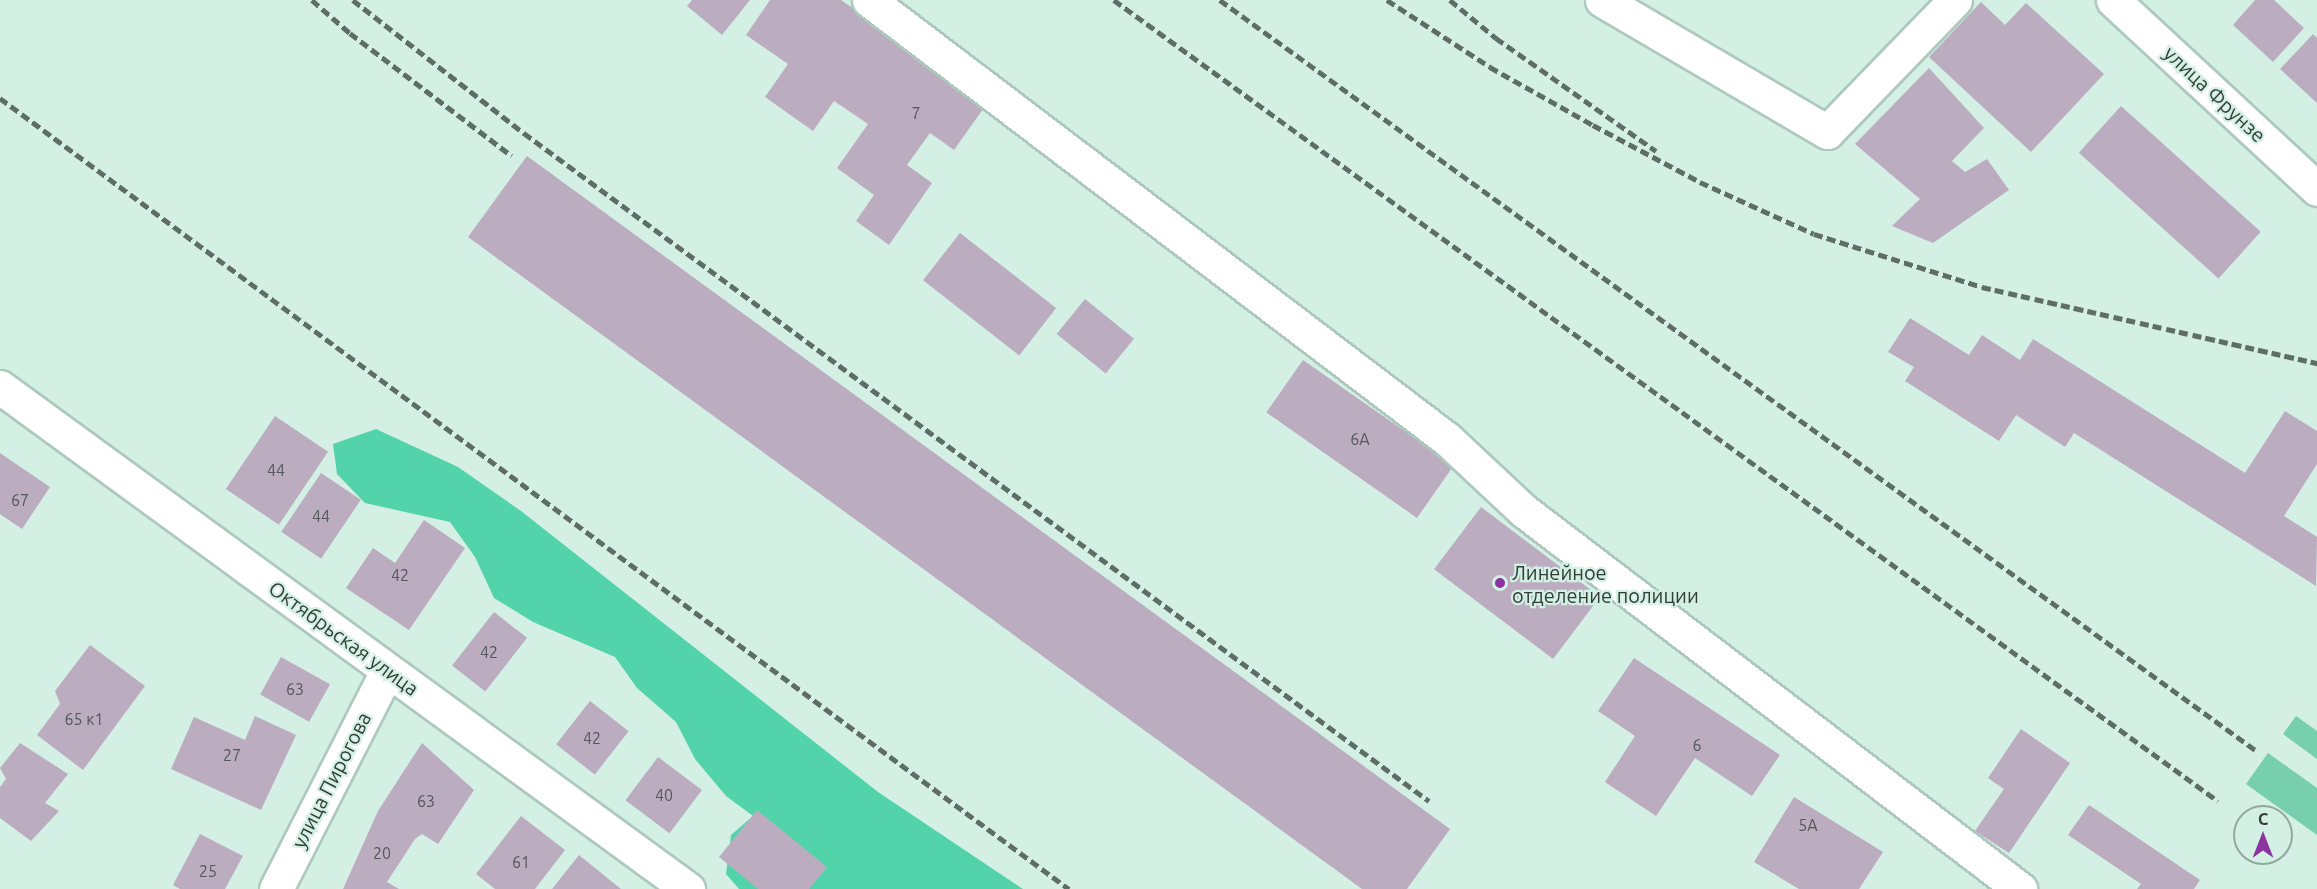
<!DOCTYPE html>
<html>
<head>
<meta charset="utf-8">
<style>
  body { margin:0 }
  #map { position:relative; width:2317px; height:889px; overflow:hidden; background:#d4f0e4; font-family:Ubuntu,sans-serif }
  div>[style] { position:absolute }
  [style*='--x'] { left:calc(var(--x)*1px); top:calc(var(--y)*1px); width:calc(var(--w)*1px); rotate:calc(var(--a)*1deg) }
  .green>* { inset:0; background:#77cfaf }
  .forest>* { inset:0; background:#53d3aa }
  .building>* { inset:0; background:#bbacc0; transform-origin:0 0 }
  .roads { filter:drop-shadow(2px 0 #adc9bd) drop-shadow(-2px 0 #adc9bd) drop-shadow(0 2px #adc9bd) drop-shadow(0 -2px #adc9bd) }
  .minor>* { height:33px; margin:-16.5px; padding:0 16.5px; transform-origin:16.5px; border-radius:16.5px; background:#fff }
  .rail>* { height:4.5px; margin-top:-2.25px; transform-origin:0; background:repeating-linear-gradient(90deg,#5e6e67 0 9px,transparent 0 13.5px) }
  .dots>* { width:16px; height:16px; translate:-50% -50%; box-sizing:border-box; border:3px solid #d4f0e4; border-radius:50% }
  span { translate:-50% -50%; white-space:nowrap; text-align:center; line-height:1.15; -webkit-text-stroke:4.5px #d4f0e4; paint-order:stroke }
  .number-label { font-size:16px; color:#535859 }
  .number-label span { -webkit-text-stroke-width:0 }
  .street-label { font-size:20px; color:#303c37 }
  .poi-label { font-size:20px; color:#303c37 }
  .left { translate:0 -50%; text-align:left }
  .north { position:absolute; left:2233px; top:805px; width:60px; height:60px; box-sizing:border-box; background:#d4f0e4; border:2px solid #92a89f; border-radius:50%; rotate:0deg; font-size:16px; font-weight:700; line-height:24px; text-align:center; color:#303c37 }
  .north::after { content:''; display:block; margin:auto; width:21px; height:27px; background:#8b34a1; clip-path:polygon(50% 0,100% 100%,50% 72%,0 100%) }
</style>
</head>
<body>
<div id="map">
  <div class="green">
    <div style="clip-path:polygon(2296px 716px,2317px 731px,2317px 759px,2283px 734px)"></div>
    <div style="clip-path:polygon(2268px 753px,2317px 788px,2317px 835px,2246px 784px)"></div>
  </div>
  <div class="forest">
    <div style="clip-path:polygon(376px 429px,458px 467px,521px 511px,878px 792px,1023px 889px,739px 889px,726px 874px,731px 835px,753px 816px,726px 796px,695px 759px,676px 722px,637px 688px,615px 657px,533px 622px,494px 598px,475px 557px,450px 522px,365px 503px,337px 474px,333px 444px)"></div>
  </div>
  <div class="building">
    <div style="clip-path:polygon(692px 0,750px 0,722px 35px,687px 6px)"></div>
    <div style="clip-path:polygon(770px 0,841px 0,988px 102px,954px 150px,930px 133px,907px 165px,932px 183px,889px 245px,856px 221px,874px 195px,837px 168px,868px 124px,834px 101px,813px 131px,765px 97px,788px 64px,746px 35px)"></div>
    <div style="clip-path:polygon(2255px 0,2274px 0,2304px 28px,2273px 62px,2233px 25px)"></div>
    <div style="clip-path:polygon(1981px 2px,2005px 25px,2026px 3px,2104px 74px,2031px 152px,1929px 57px)"></div>
    <div style="clip-path:polygon(2313px 34px,2317px 38px,2317px 103px,2280px 69px)"></div>
    <div style="clip-path:polygon(1929px 68px,1984px 128px,1952px 161px,1965px 172px,1987px 159px,2009px 190px,1933px 243px,1892px 226px,1920px 199px,1855px 144px)"></div>
    <div style="left:2121px;top:106px;width:188px;height:63px;rotate:42deg"></div>
    <div style="clip-path:polygon(527px 156px,1450px 829px,1407px 889px,1362px 889px,468px 237px)"></div>
    <div style="left:960px;top:233px;width:122px;height:60px;rotate:38deg"></div>
    <div style="left:1085px;top:299px;width:63px;height:45px;rotate:39deg"></div>
    <div style="clip-path:polygon(1910px 318px,1969px 355px,1982px 335px,2020px 360px,2033px 339px,2245px 473px,2285px 411px,2317px 431px,2317px 464px,2284px 516px,2317px 537px,2316px 586px,2074px 433px,2065px 447px,2016px 415px,1999px 441px,1905px 381px,1914px 367px,1888px 352px)"></div>
    <div style="left:1303px;top:360px;width:184px;height:64px;rotate:35deg"></div>
    <div style="left:275px;top:416px;width:64px;height:88px;rotate:34deg"></div>
    <div style="clip-path:polygon(0 453px,50px 487px,22px 529px,0 514px)"></div>
    <div style="left:321px;top:473px;width:48px;height:71px;rotate:34deg"></div>
    <div style="left:1481px;top:507px;width:149px;height:78px;rotate:37deg"></div>
    <div style="clip-path:polygon(424px 520px,465px 548px,409px 630px,346px 588px,373px 548px,395px 563px)"></div>
    <div style="left:494px;top:612px;width:42px;height:68px;rotate:38deg"></div>
    <div style="clip-path:polygon(90px 645px,145px 686px,83px 770px,37px 735px,60px 704px,55px 691px)"></div>
    <div style="left:281px;top:657px;width:56px;height:43px;rotate:29deg"></div>
    <div style="clip-path:polygon(1634px 658px,1780px 755px,1752px 796px,1695px 758px,1656px 816px,1605px 782px,1635px 736px,1598px 711px)"></div>
    <div style="left:590px;top:701px;width:49px;height:55px;rotate:38deg"></div>
    <div style="clip-path:polygon(255px 716px,296px 735px,261px 810px,171px 769px,194px 717px,245px 740px)"></div>
    <div style="clip-path:polygon(2021px 729px,2070px 763px,2009px 853px,1975px 831px,2004px 789px,1988px 778px)"></div>
    <div style="clip-path:polygon(20px 743px,68px 774px,45px 803px,59px 811px,31px 841px,0 818px,0 787px,6px 779px,0 768px)"></div>
    <div style="clip-path:polygon(422px 743px,474px 790px,438px 844px,422px 834px,415px 839px,387px 882px,399px 889px,343px 889px,378px 811px)"></div>
    <div style="left:658px;top:757px;width:55px;height:54px;rotate:37deg"></div>
    <div style="clip-path:polygon(1794px 797px,1883px 852px,1859px 889px,1799px 889px,1754px 862px)"></div>
    <div style="clip-path:polygon(2089px 805px,2200px 880px,2194px 889px,2137px 889px,2141px 884px,2068px 835px)"></div>
    <div style="clip-path:polygon(757px 810px,827px 867px,809px 889px,758px 889px,719px 857px)"></div>
    <div style="clip-path:polygon(521px 816px,565px 850px,535px 889px,495px 889px,476px 874px)"></div>
    <div style="clip-path:polygon(200px 834px,243px 856px,225px 889px,180px 889px,173px 885px)"></div>
    <div style="clip-path:polygon(579px 855px,621px 889px,552px 889px)"></div>
  </div>
  <div class="roads">
    <div class="minor">
      <div style="--x:869;--y:0;--w:726;--a:37.22"></div>
      <div style="--x:1447;--y:439;--w:105;--a:43.1"></div>
      <div style="--x:1524;--y:511;--w:624;--a:37.31"></div>
      <div style="--x:1602;--y:0;--w:261;--a:30.4"></div>
      <div style="--x:1827;--y:132;--w:184;--a:-45.9"></div>
      <div style="--x:2113;--y:0;--w:278;--a:42.8"></div>
      <div style="--x:0;--y:387;--w:852;--a:36.12"></div>
      <div style="--x:276;--y:889;--w:245;--a:-63"></div>
    </div>
  </div>
  <div class="rail">
    <div style="--x:312;--y:0;--w:50;--a:41"></div>
    <div style="--x:350;--y:33;--w:203;--a:37.2"></div>
    <div style="--x:353;--y:0;--w:217;--a:37.9"></div>
    <div style="--x:524;--y:133;--w:1125;--a:36.43"></div>
    <div style="--x:1114;--y:0;--w:1364;--a:35.96"></div>
    <div style="--x:1220;--y:0;--w:1282;--a:35.92"></div>
    <div style="--x:1387;--y:0;--w:123;--a:33"></div>
    <div style="--x:1490;--y:67;--w:118;--a:29.4"></div>
    <div style="--x:1593;--y:125;--w:121;--a:28"></div>
    <div style="--x:1700;--y:182;--w:125;--a:24.5"></div>
    <div style="--x:1814;--y:234;--w:176;--a:17.5"></div>
    <div style="--x:1982;--y:287;--w:344;--a:12.8"></div>
    <div style="--x:1450;--y:0;--w:60;--a:39.6"></div>
    <div style="--x:1496;--y:38;--w:196;--a:35.2"></div>
    <div style="--x:0;--y:98;--w:1330;--a:36.5"></div>
  </div>
  <div class="dots">
    <div style="left:1500px;top:583px;background:#8b34a1"></div>
  </div>
  <div class="number-label">
    <span style="left:916px;top:113px">7</span>
    <span style="left:1360px;top:439px">6А</span>
    <span style="left:276px;top:470px">44</span>
    <span style="left:20px;top:500px">67</span>
    <span style="left:321px;top:516px">44</span>
    <span style="left:400px;top:575px">42</span>
    <span style="left:489px;top:652px">42</span>
    <span style="left:295px;top:689px">63</span>
    <span style="left:84px;top:719px">65 к1</span>
    <span style="left:592px;top:738px">42</span>
    <span style="left:1697px;top:745px">6</span>
    <span style="left:232px;top:755px">27</span>
    <span style="left:664px;top:795px">40</span>
    <span style="left:426px;top:801px">63</span>
    <span style="left:1808px;top:825px">5А</span>
    <span style="left:382px;top:853px">20</span>
    <span style="left:521px;top:862px">61</span>
    <span style="left:208px;top:871px">25</span>
  </div>
  <div class="street-label">
    <span style="left:2215px;top:94px;rotate:43deg">улица Фрунзе</span>
    <span style="left:344px;top:638px;rotate:36deg">Октябрьская улица</span>
    <span style="left:331px;top:780px;rotate:-63deg">улица Пирогова</span>
  </div>
  <div class="poi-label">
    <span class="left" style="left:1512px;top:584px">Линейное<br>отделение полиции</span>
  </div>
  <div class="north">С</div>
</div>
</body>
</html>
